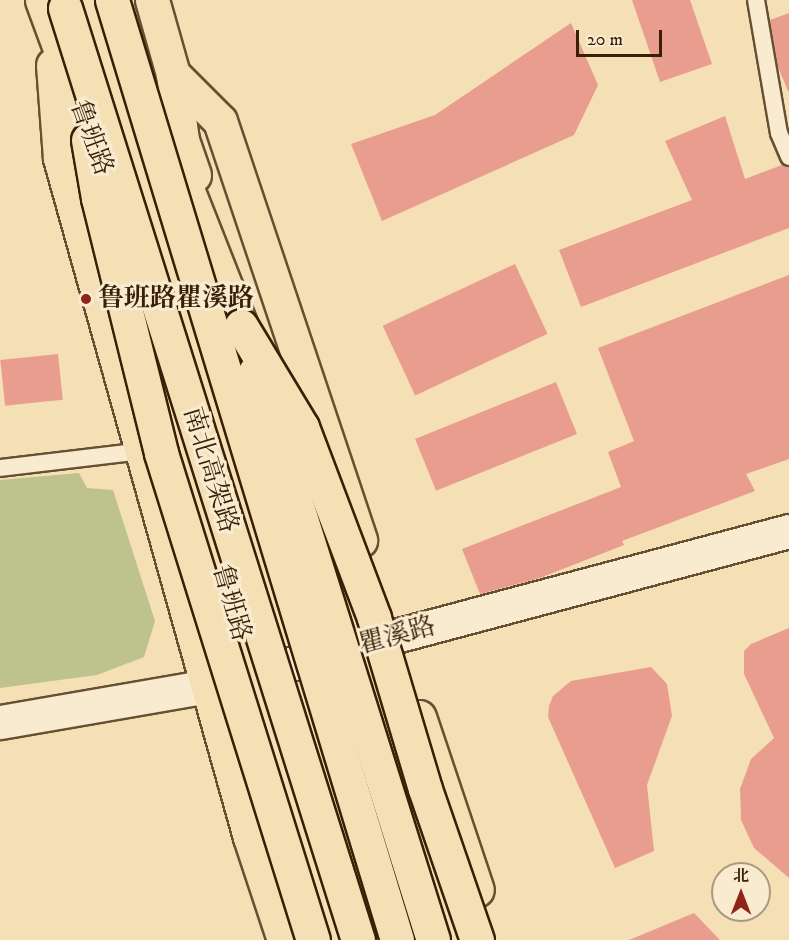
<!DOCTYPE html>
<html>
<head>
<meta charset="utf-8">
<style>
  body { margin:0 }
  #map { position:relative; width:789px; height:940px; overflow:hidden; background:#f5e0b6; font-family:"IM FELL DW Pica","Noto Serif SC",serif }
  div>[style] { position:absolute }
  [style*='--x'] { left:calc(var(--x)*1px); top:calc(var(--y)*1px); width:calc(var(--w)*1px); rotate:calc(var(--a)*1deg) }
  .green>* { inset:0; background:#bec28c }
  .building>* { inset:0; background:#e99d8e; transform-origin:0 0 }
  .roads { filter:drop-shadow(2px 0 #674f31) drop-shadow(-2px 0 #674f31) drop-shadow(0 2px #674f31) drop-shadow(0 -2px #674f31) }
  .lane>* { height:16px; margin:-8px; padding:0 8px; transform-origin:8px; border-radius:8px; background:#f8ebd0 }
  .street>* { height:33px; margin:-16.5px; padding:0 16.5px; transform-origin:16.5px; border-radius:16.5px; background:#f8ebd0 }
  .primary>* { height:33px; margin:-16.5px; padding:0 16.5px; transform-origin:16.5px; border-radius:16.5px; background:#f5e0b6 }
  .highway>* { height:33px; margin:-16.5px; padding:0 16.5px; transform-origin:16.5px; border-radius:16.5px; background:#f5e0b6 }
  .bridges { filter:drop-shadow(2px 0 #381f05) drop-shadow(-2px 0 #381f05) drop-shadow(0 2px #381f05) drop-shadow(0 -2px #381f05) }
  .highway-bridge>* { height:33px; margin:-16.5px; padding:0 16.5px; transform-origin:16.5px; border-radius:16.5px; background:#f5e0b6 }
  .dots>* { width:16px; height:16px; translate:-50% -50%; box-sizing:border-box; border:3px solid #f8ebd0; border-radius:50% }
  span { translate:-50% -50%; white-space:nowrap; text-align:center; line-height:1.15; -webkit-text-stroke:6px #f8ebd0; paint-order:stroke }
  .street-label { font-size:26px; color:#381f05 }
  .poi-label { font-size:26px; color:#381f05; font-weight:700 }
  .left { translate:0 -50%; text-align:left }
  .north { position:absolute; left:711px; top:862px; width:60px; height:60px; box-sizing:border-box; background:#f8ebd0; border:2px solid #ab997f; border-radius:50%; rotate:0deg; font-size:16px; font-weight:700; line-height:24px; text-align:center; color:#381f05 }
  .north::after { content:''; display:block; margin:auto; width:21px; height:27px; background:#8f2418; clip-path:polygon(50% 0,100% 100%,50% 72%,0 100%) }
  .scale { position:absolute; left:576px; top:30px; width:86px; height:27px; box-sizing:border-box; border:3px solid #381f05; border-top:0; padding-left:8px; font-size:18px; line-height:21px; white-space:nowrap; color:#381f05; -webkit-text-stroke:4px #f8ebd0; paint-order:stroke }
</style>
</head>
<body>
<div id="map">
  <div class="green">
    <div style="clip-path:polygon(79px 473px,87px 488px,113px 490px,155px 621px,144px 657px,97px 675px,0 688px,0 480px)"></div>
  </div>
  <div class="building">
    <div style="clip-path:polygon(632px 0,690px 0,712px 64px,660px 82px)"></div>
    <div style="clip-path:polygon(789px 13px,789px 91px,788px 91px,778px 67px,770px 20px)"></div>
    <div style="clip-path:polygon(571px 23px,598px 85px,574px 135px,382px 221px,351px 144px,435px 115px)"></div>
    <div style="clip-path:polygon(725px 116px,745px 179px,782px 165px,789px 167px,789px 228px,581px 307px,559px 250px,692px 200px,665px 141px)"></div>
    <div style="left:515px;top:264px;width:77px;height:146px;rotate:65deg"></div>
    <div style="clip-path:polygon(789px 275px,789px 459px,746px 474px,755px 491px,622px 541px,624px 545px,540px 578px,480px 594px,462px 549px,621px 487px,608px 452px,634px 441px,598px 348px)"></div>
    <div style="left:58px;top:354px;width:46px;height:58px;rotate:84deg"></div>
    <div style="left:556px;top:382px;width:56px;height:152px;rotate:68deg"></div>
    <div style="clip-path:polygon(789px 628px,789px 878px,754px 848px,741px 820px,740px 789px,751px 759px,774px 738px,744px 674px,744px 651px,751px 644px)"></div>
    <div style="clip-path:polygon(651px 667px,667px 684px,672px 716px,647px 785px,654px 851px,615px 868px,548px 717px,549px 706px,553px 696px,571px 681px)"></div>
    <div style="clip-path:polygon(694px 913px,720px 940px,629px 940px)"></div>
  </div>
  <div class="roads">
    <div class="lane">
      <div style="--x:756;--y:0;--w:135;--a:80.2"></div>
      <div style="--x:779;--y:133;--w:26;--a:67"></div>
      <div style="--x:0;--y:468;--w:143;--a:-6.8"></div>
    </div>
    <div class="street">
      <div style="--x:0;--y:722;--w:211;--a:-9.8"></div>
      <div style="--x:208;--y:686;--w:601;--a:-14.94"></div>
    </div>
    <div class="primary">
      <div style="--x:42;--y:0;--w:136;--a:69.8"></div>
      <div style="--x:152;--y:0;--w:77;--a:74.2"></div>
      <div style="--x:173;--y:74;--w:67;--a:82.2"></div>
      <div style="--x:182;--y:140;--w:37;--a:71"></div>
      <div style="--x:53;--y:65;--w:93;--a:85.7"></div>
      <div style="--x:60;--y:158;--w:705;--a:74.37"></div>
      <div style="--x:250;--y:837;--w:108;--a:71.7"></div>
      <div style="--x:173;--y:74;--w:66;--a:45"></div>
      <div style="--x:220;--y:121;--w:442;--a:71.5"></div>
      <div style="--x:164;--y:375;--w:590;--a:73.35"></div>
      <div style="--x:312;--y:504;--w:150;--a:70.5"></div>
      <div style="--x:362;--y:645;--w:309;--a:72.9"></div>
      <div style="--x:419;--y:717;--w:182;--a:71.5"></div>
    </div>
    <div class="highway">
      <div style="--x:169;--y:143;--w:197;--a:68.5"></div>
    </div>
  </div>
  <div class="bridges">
    <div class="highway-bridge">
      <div style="--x:112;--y:0;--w:982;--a:73.13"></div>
      <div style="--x:65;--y:8;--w:977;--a:72.55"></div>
      <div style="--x:88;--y:140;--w:59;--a:80.2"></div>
      <div style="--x:98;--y:198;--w:263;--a:76.1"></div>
      <div style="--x:161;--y:453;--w:510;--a:72.67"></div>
      <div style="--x:241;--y:326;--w:118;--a:58.9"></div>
      <div style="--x:302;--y:427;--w:204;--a:69.3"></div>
      <div style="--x:374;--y:618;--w:178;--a:73.4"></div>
      <div style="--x:425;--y:789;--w:160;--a:71"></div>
      <div style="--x:255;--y:372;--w:595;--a:72.6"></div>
    </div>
  </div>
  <div class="dots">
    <div style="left:86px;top:299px;background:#8f2418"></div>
  </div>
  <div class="street-label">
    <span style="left:91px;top:138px;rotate:70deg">鲁班路</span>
    <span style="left:210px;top:470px;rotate:73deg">南北高架路</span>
    <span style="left:231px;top:603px;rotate:74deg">鲁班路</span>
    <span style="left:397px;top:636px;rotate:-15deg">瞿溪路</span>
  </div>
  <div class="poi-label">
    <span class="left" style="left:98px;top:299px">鲁班路瞿溪路</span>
  </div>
  <div class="north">北</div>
  <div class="scale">20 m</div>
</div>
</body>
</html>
